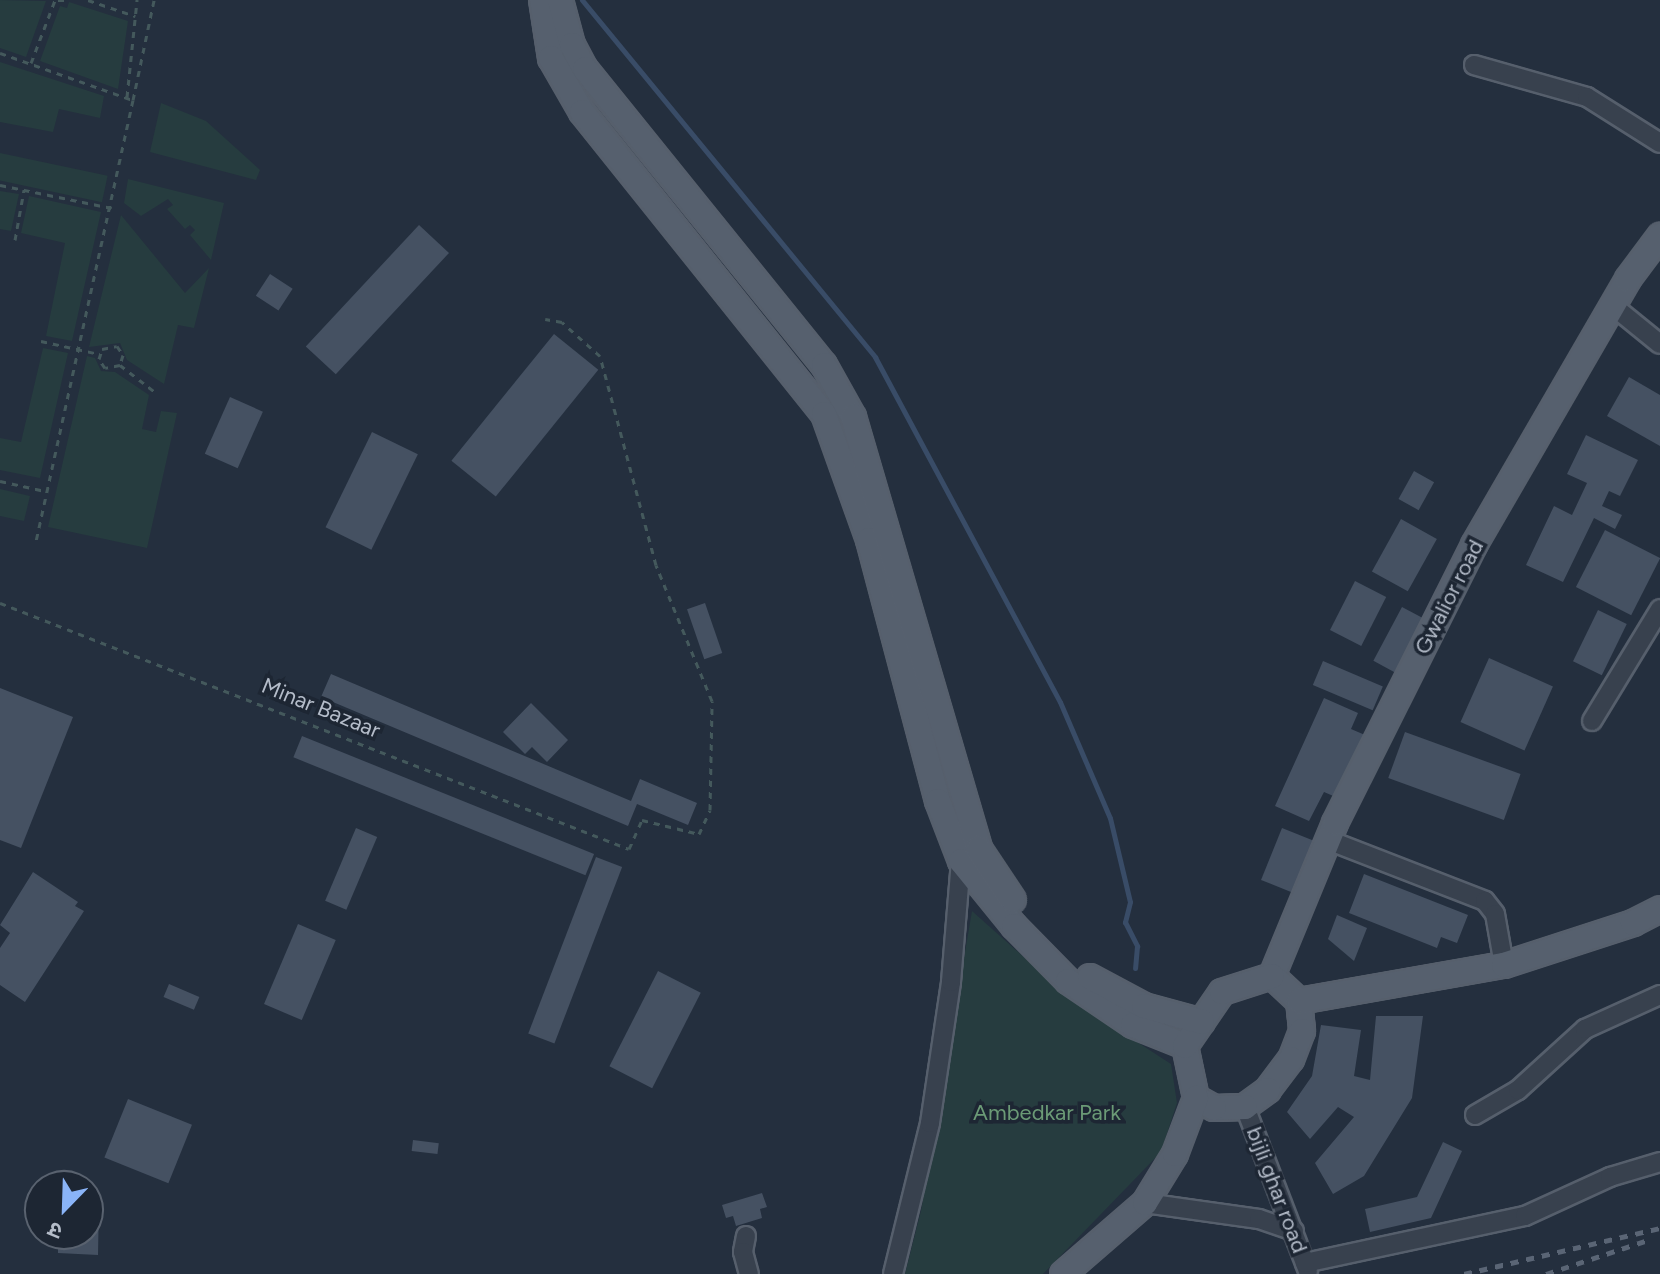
<!DOCTYPE html>
<html>
<head>
<meta charset="utf-8">
<style>
  body { margin:0 }
  #map { position:relative; width:1660px; height:1274px; overflow:hidden; background:#242f3e; font-family:Figtree,"Noto Sans Devanagari",sans-serif }
  div>[style] { position:absolute }
  [style*='--x'] { left:calc(var(--x)*1px); top:calc(var(--y)*1px); width:calc(var(--w)*1px); rotate:calc(var(--a)*1deg) }
  .green>* { inset:0; background:#263c3f; transform-origin:0 0 }
  .stream>* { height:5px; margin:-2.5px; padding:0 2.5px; transform-origin:2.5px; border-radius:2.5px; background:#394c67 }
  .building>* { inset:0; background:#455162; transform-origin:0 0 }
  .path>* { height:3px; margin-top:-1.5px; transform-origin:0; background:repeating-linear-gradient(90deg,#44595c 0 6px,transparent 0 12px) }
  .roads { filter:drop-shadow(2px 0 #565f6c) drop-shadow(-2px 0 #565f6c) drop-shadow(0 2px #565f6c) drop-shadow(0 -2px #565f6c) }
  .minor>* { height:18px; margin:-9px; padding:0 9px; transform-origin:9px; border-radius:9px; background:#38414e }
  .major>* { height:24px; margin:-12px; padding:0 12px; transform-origin:12px; border-radius:12px; background:#56606e }
  .rail>* { height:5px; margin-top:-2.5px; transform-origin:0; background:repeating-linear-gradient(90deg,#5a6575 0 8px,transparent 0 16px) }
  span { translate:-50% -50%; white-space:nowrap; text-align:center; line-height:1.15; -webkit-text-stroke:7px #1d2633; paint-order:stroke }
  .street-label { font-size:22px; color:#b4bcc9 }
  .park-label { font-size:22px; color:#6b9a76 }
  .north { position:absolute; left:24px; top:1170px; width:80px; height:80px; box-sizing:border-box; background:#1d2633; border:2px solid #59626f; border-radius:50%; rotate:203deg; font-size:22px; font-weight:700; line-height:32px; text-align:center; color:#b4bcc9 }
  .north::after { content:''; display:block; margin:auto; width:28px; height:36px; background:#8ab4f8; clip-path:polygon(50% 0,100% 100%,50% 72%,0 100%) }
</style>
</head>
<body>
<div id="map">
  <div class="green">
    <div style="clip-path:polygon(0 0,46px 1px,26px 57px,0 48px)"></div>
    <div style="clip-path:polygon(69px 2px,128px 21px,118px 89px,40px 61px,60px 6px,67px 8px)"></div>
    <div style="clip-path:polygon(0 62px,104px 96px,100px 118px,59px 109px,53px 132px,0 122px)"></div>
    <div style="clip-path:polygon(161px 103px,206px 121px,260px 170px,256px 180px,150px 152px)"></div>
    <div style="left:0;top:153px;width:110px;height:27px;rotate:12deg"></div>
    <div style="clip-path:polygon(128px 179px,224px 203px,211px 260px,190px 235px,195px 230px,190px 225px,185px 229px,167px 209px,173px 205px,168px 199px,141px 216px,124px 203px)"></div>
    <div style="clip-path:polygon(0 191px,19px 194px,11px 231px,0 229px)"></div>
    <div style="clip-path:polygon(29px 196px,101px 212px,72px 341px,46px 336px,65px 243px,21px 233px)"></div>
    <div style="clip-path:polygon(121px 215px,185px 293px,209px 268px,194px 328px,178px 325px,164px 384px,127px 360px,120px 343px,89px 347px)"></div>
    <div style="clip-path:polygon(43px 348px,68px 353px,40px 478px,0 470px,0 438px,21px 442px)"></div>
    <div style="clip-path:polygon(87px 356px,95px 358px,101px 371px,115px 372px,149px 395px,142px 429px,156px 432px,161px 411px,177px 413px,147px 548px,48px 527px)"></div>
    <div style="clip-path:polygon(0 489px,30px 496px,24px 521px,0 516px)"></div>
    <div style="clip-path:polygon(972px 911px,1071px 999px,1171px 1064px,1177px 1103px,1161px 1152px,1043px 1274px,905px 1274px,921px 1211px)"></div>
  </div>
  <div class="stream">
    <div style="--x:582;--y:0;--w:462;--a:50.6"></div>
    <div style="--x:875;--y:357;--w:391;--a:61.8"></div>
    <div style="--x:1060;--y:702;--w:126;--a:66.7"></div>
    <div style="--x:1110;--y:818;--w:86;--a:76.6"></div>
    <div style="--x:1130;--y:902;--w:21;--a:104"></div>
    <div style="--x:1125;--y:922;--w:27;--a:63"></div>
    <div style="--x:1137;--y:946;--w:22;--a:95"></div>
  </div>
  <div class="building">
    <div style="left:419px;top:225px;width:41px;height:166px;rotate:43deg"></div>
    <div style="left:270px;top:274px;width:27px;height:26px;rotate:33deg"></div>
    <div style="left:554px;top:334px;width:57px;height:163px;rotate:39deg"></div>
    <div style="clip-path:polygon(1629px 377px,1660px 395px,1660px 446px,1607px 416px)"></div>
    <div style="left:230px;top:397px;width:36px;height:62px;rotate:24deg"></div>
    <div style="left:372px;top:432px;width:51px;height:106px;rotate:26deg"></div>
    <div style="clip-path:polygon(1586px 435px,1638px 460px,1620px 496px,1609px 491px,1602px 506px,1622px 515px,1615px 529px,1594px 518px,1563px 582px,1526px 565px,1554px 506px,1572px 515px,1587px 483px,1567px 474px)"></div>
    <div style="left:1414px;top:471px;width:23px;height:32px;rotate:29deg"></div>
    <div style="left:1401px;top:519px;width:41px;height:60px;rotate:29deg"></div>
    <div style="left:1605px;top:530px;width:62px;height:64px;rotate:27deg"></div>
    <div style="left:1355px;top:581px;width:35px;height:55px;rotate:27deg"></div>
    <div style="left:705px;top:603px;width:53px;height:19px;rotate:71deg"></div>
    <div style="left:1402px;top:607px;width:24px;height:61px;rotate:28deg"></div>
    <div style="left:1598px;top:610px;width:32px;height:57px;rotate:26deg"></div>
    <div style="left:1489px;top:658px;width:70px;height:70px;rotate:24deg"></div>
    <div style="left:1323px;top:661px;width:65px;height:26px;rotate:23deg"></div>
    <div style="clip-path:polygon(331px 674px,631px 801px,640px 779px,697px 803px,688px 825px,637px 804px,628px 826px,321px 697px)"></div>
    <div style="clip-path:polygon(0 688px,73px 717px,21px 848px,0 840px)"></div>
    <div style="clip-path:polygon(1324px 698px,1358px 713px,1351px 729px,1365px 735px,1338px 798px,1324px 792px,1309px 821px,1275px 806px)"></div>
    <div style="clip-path:polygon(531px 703px,568px 740px,547px 762px,532px 747px,525px 754px,503px 732px)"></div>
    <div style="left:1405px;top:732px;width:123px;height:49px;rotate:20deg"></div>
    <div style="left:302px;top:736px;width:315px;height:23px;rotate:22deg"></div>
    <div style="left:356px;top:828px;width:23px;height:79px;rotate:23deg"></div>
    <div style="left:1282px;top:828px;width:35px;height:56px;rotate:22deg"></div>
    <div style="left:596px;top:857px;width:28px;height:189px;rotate:21deg"></div>
    <div style="clip-path:polygon(33px 872px,78px 902px,75px 906px,84px 911px,25px 1002px,0 985px,0 948px,10px 933px,0 925px)"></div>
    <div style="clip-path:polygon(1364px 874px,1468px 915px,1457px 943px,1441px 937px,1437px 948px,1349px 913px)"></div>
    <div style="clip-path:polygon(1337px 915px,1367px 928px,1354px 961px,1328px 939px)"></div>
    <div style="left:298px;top:924px;width:41px;height:87px;rotate:23deg"></div>
    <div style="left:658px;top:971px;width:48px;height:107px;rotate:27deg"></div>
    <div style="left:169px;top:984px;width:33px;height:14px;rotate:23deg"></div>
    <div style="clip-path:polygon(1376px 1016px,1423px 1016px,1412px 1098px,1364px 1176px,1333px 1194px,1315px 1163px,1354px 1117px,1338px 1107px,1310px 1139px,1287px 1112px,1312px 1076px,1321px 1025px,1361px 1030px,1354px 1076px,1370px 1080px)"></div>
    <div style="left:128px;top:1099px;width:69px;height:63px;rotate:22deg"></div>
    <div style="left:413px;top:1140px;width:26px;height:11px;rotate:7deg"></div>
    <div style="clip-path:polygon(1443px 1142px,1462px 1151px,1431px 1218px,1370px 1232px,1365px 1209px,1417px 1197px)"></div>
    <div style="clip-path:polygon(762px 1193px,767px 1207px,760px 1209px,762px 1218px,736px 1226px,733px 1216px,726px 1218px,722px 1205px)"></div>
    <div style="clip-path:polygon(88px 1200px,99px 1201px,98px 1255px,58px 1253px,58px 1234px,88px 1234px)"></div>
  </div>
  <div class="path">
    <div style="--x:58;--y:0;--w:6;--a:0"></div>
    <div style="--x:88;--y:0;--w:50;--a:18.8"></div>
    <div style="--x:0;--y:53;--w:141;--a:19.5"></div>
    <div style="--x:133;--y:100;--w:451;--a:102.4"></div>
    <div style="--x:31;--y:63;--w:67;--a:-69.1"></div>
    <div style="--x:127;--y:97;--w:98;--a:-84.1"></div>
    <div style="--x:133;--y:100;--w:102;--a:-78.1"></div>
    <div style="--x:0;--y:185;--w:114;--a:11.6"></div>
    <div style="--x:15;--y:240;--w:51;--a:-79.8"></div>
    <div style="--x:41;--y:341;--w:59;--a:12.6"></div>
    <div style="--x:120;--y:365;--w:15;--a:169"></div>
    <div style="--x:105;--y:368;--w:11;--a:-124"></div>
    <div style="--x:99;--y:359;--w:10;--a:-73"></div>
    <div style="--x:102;--y:349;--w:15;--a:-11"></div>
    <div style="--x:117;--y:346;--w:11;--a:56"></div>
    <div style="--x:123;--y:355;--w:10;--a:107"></div>
    <div style="--x:120;--y:365;--w:44;--a:37.6"></div>
    <div style="--x:0;--y:481;--w:46;--a:12.5"></div>
    <div style="--x:0;--y:603;--w:675;--a:21.36"></div>
    <div style="--x:629;--y:849;--w:32;--a:-66"></div>
    <div style="--x:642;--y:820;--w:59;--a:13.8"></div>
    <div style="--x:699;--y:834;--w:26;--a:-65"></div>
    <div style="--x:710;--y:810;--w:109;--a:-88.9"></div>
    <div style="--x:712;--y:701;--w:147;--a:-112.4"></div>
    <div style="--x:656;--y:565;--w:216;--a:-105"></div>
    <div style="--x:600;--y:356;--w:51;--a:-138.2"></div>
    <div style="--x:562;--y:322;--w:17;--a:-170"></div>
  </div>
  <div class="roads">
    <div class="minor">
      <div style="--x:1474;--y:65;--w:117;--a:15.8"></div>
      <div style="--x:1587;--y:97;--w:86;--a:32.2"></div>
      <div style="--x:1613;--y:306;--w:60;--a:39"></div>
      <div style="--x:1592;--y:721;--w:131;--a:-58.7"></div>
      <div style="--x:1328;--y:840;--w:168;--a:21.2"></div>
      <div style="--x:1485;--y:901;--w:16;--a:52"></div>
      <div style="--x:1495;--y:914;--w:52;--a:80"></div>
      <div style="--x:1245;--y:1107;--w:176;--a:69"></div>
      <div style="--x:1475;--y:1115;--w:50;--a:-30.2"></div>
      <div style="--x:1518;--y:1090;--w:91;--a:-42.3"></div>
      <div style="--x:1585;--y:1029;--w:82;--a:-24.4"></div>
      <div style="--x:1145;--y:1203;--w:115;--a:8"></div>
      <div style="--x:1259;--y:1219;--w:37;--a:19"></div>
      <div style="--x:746;--y:1236;--w:16;--a:101"></div>
      <div style="--x:743;--y:1252;--w:23;--a:75"></div>
      <div style="--x:1305;--y:1263;--w:225;--a:-12.1"></div>
      <div style="--x:1525;--y:1216;--w:94;--a:-24.6"></div>
      <div style="--x:1610;--y:1177;--w:52;--a:-16.7"></div>
      <div style="--x:893;--y:1274;--w:155;--a:-76.2"></div>
      <div style="--x:930;--y:1123;--w:143;--a:-81.5"></div>
      <div style="--x:951;--y:982;--w:121;--a:-85.3"></div>
    </div>
    <div class="major">
      <div style="--x:542;--y:0;--w:59;--a:81.2"></div>
      <div style="--x:551;--y:58;--w:62;--a:60.1"></div>
      <div style="--x:582;--y:112;--w:387;--a:51.3"></div>
      <div style="--x:824;--y:414;--w:134;--a:70.3"></div>
      <div style="--x:869;--y:540;--w:270;--a:75.2"></div>
      <div style="--x:938;--y:801;--w:64;--a:69"></div>
      <div style="--x:961;--y:861;--w:84;--a:50.8"></div>
      <div style="--x:1014;--y:926;--w:77;--a:45.5"></div>
      <div style="--x:1068;--y:981;--w:78;--a:34.1"></div>
      <div style="--x:1133;--y:1025;--w:56;--a:22"></div>
      <div style="--x:560;--y:0;--w:47;--a:75.1"></div>
      <div style="--x:572;--y:45;--w:27;--a:62"></div>
      <div style="--x:585;--y:69;--w:380;--a:51.1"></div>
      <div style="--x:824;--y:365;--w:60;--a:60.9"></div>
      <div style="--x:853;--y:417;--w:450;--a:73.7"></div>
      <div style="--x:979;--y:849;--w:61;--a:56.3"></div>
      <div style="--x:1272;--y:976;--w:165;--a:-67.6"></div>
      <div style="--x:1335;--y:823;--w:311;--a:-63.4"></div>
      <div style="--x:1474;--y:545;--w:307;--a:-59.9"></div>
      <div style="--x:1628;--y:279;--w:54;--a:-53.3"></div>
      <div style="--x:1272;--y:976;--w:37;--a:43"></div>
      <div style="--x:1299;--y:1001;--w:30;--a:84"></div>
      <div style="--x:1302;--y:1031;--w:30;--a:111"></div>
      <div style="--x:1291;--y:1059;--w:39;--a:127"></div>
      <div style="--x:1268;--y:1090;--w:29;--a:144"></div>
      <div style="--x:1245;--y:1107;--w:31;--a:178"></div>
      <div style="--x:1214;--y:1108;--w:21;--a:-151"></div>
      <div style="--x:1196;--y:1098;--w:53;--a:-101.9"></div>
      <div style="--x:1185;--y:1046;--w:65;--a:-55.6"></div>
      <div style="--x:1222;--y:992;--w:52;--a:-17.7"></div>
      <div style="--x:1090;--y:977;--w:61;--a:28.2"></div>
      <div style="--x:1144;--y:1006;--w:60;--a:15.4"></div>
      <div style="--x:1299;--y:1001;--w:208;--a:-10"></div>
      <div style="--x:1504;--y:965;--w:136;--a:-18"></div>
      <div style="--x:1633;--y:923;--w:30;--a:-27"></div>
      <div style="--x:1063;--y:1274;--w:108;--a:-40.9"></div>
      <div style="--x:1145;--y:1203;--w:57;--a:-58.5"></div>
      <div style="--x:1175;--y:1154;--w:60;--a:-69.4"></div>
    </div>
  </div>
  <div class="rail">
    <div style="--x:1464;--y:1274;--w:201;--a:-13.2"></div>
    <div style="--x:1546;--y:1274;--w:108;--a:-18.4"></div>
  </div>
  <div class="street-label">
    <span style="left:1449px;top:597px;rotate:-63deg">Gwalior road</span>
    <span style="left:321px;top:708px;rotate:22deg">Minar Bazaar</span>
    <span style="left:1277px;top:1190px;rotate:69deg">bijli ghar road</span>
  </div>
  <div class="park-label">
    <span style="left:1047px;top:1113px">Ambedkar Park</span>
  </div>
  <div class="north">उ</div>
</div>
</body>
</html>
